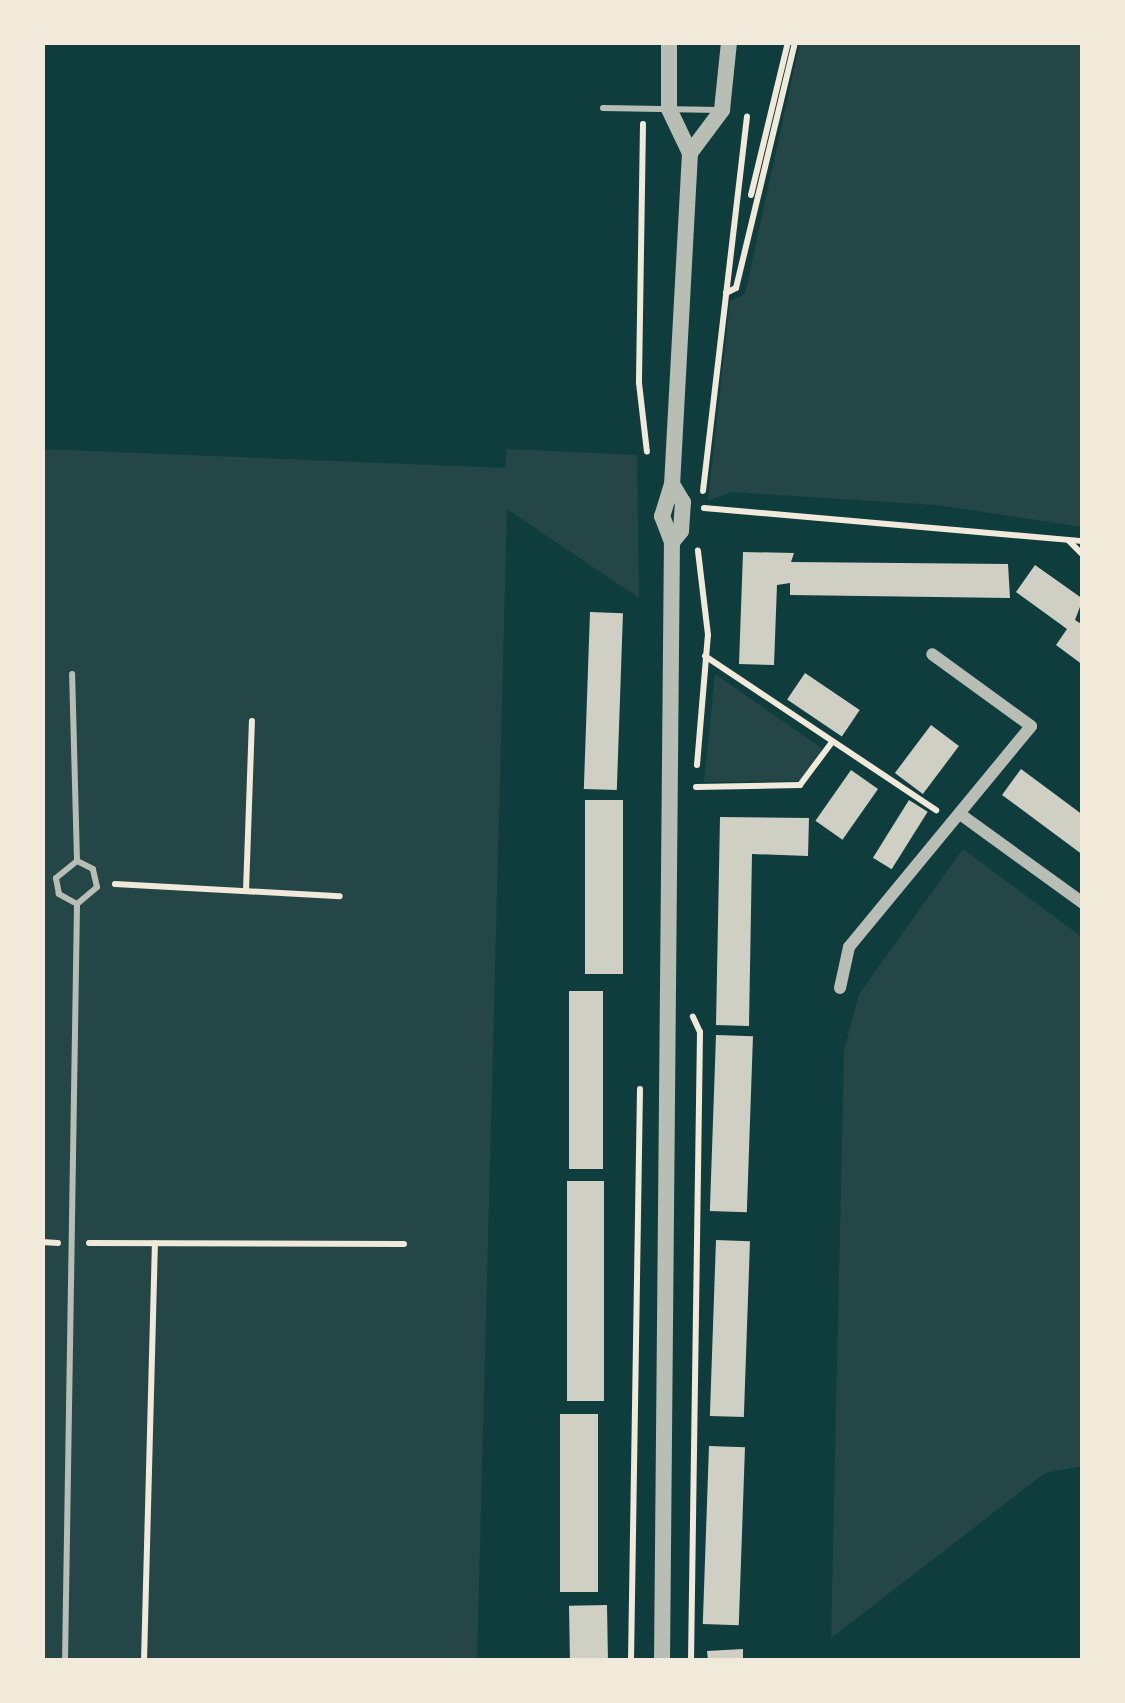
<!DOCTYPE html>
<html>
<head>
<meta charset="utf-8">
<style>
  body { margin:0 }
  #map { position:relative; width:1125px; height:1703px; overflow:hidden; background:#0f3d3e; font-family:"Roboto Condensed",sans-serif }
  div>[style] { position:absolute }
  [style*='--x'] { left:calc(var(--x)*1px); top:calc(var(--y)*1px); width:calc(var(--w)*1px); rotate:calc(var(--a)*1deg) }
  .green>* { inset:0; background:#244646 }
  .building>* { inset:0; background:#cfcfc3; transform-origin:0 0 }
  .path>* { height:6px; margin:-3px; padding:0 3px; transform-origin:3px; border-radius:3px; background:#f1e9da }
  .service>* { height:6px; margin:-3px; padding:0 3px; transform-origin:3px; border-radius:3px; background:#b8beb3 }
  .minor>* { height:12px; margin:-6px; padding:0 6px; transform-origin:6px; border-radius:6px; background:#b8beb3 }
  .tertiary>* { height:16px; margin:-8px; padding:0 8px; transform-origin:8px; border-radius:8px; background:#b8beb3 }
  span { translate:-50% -50%; white-space:nowrap; text-align:center; line-height:1.15; -webkit-text-stroke:9px #f1e9da; paint-order:stroke }
  .frame { position:absolute; inset:0; border:45px solid #f1e9da; pointer-events:none }
</style>
</head>
<body>
<div id="map">
  <div class="green">
    <div style="clip-path:polygon(800px 42px,1083px 42px,1083px 527px,937px 505px,731px 492px,708px 501px,730px 301px,745px 294px)"></div>
    <div style="clip-path:polygon(42px 449px,505px 468px,507px 449px,637px 455px,639px 598px,507px 509px,477px 1661px,42px 1661px)"></div>
    <div style="clip-path:polygon(715px 674px,823px 749px,801px 781px,704px 782px)"></div>
    <div style="clip-path:polygon(963px 849px,1083px 938px,1083px 1466px,1045px 1473px,831px 1638px,844px 1051px,859px 994px)"></div>
  </div>
  <div class="building">
    <div style="clip-path:polygon(743px 552px,794px 553px,791px 562px,1008px 564px,1010px 598px,790px 595px,790px 583px,777px 585px,774px 665px,739px 664px)"></div>
    <div style="clip-path:polygon(1035px 565px,1083px 599px,1075px 620px,1083px 625px,1083px 665px,1056px 645px,1067px 629px,1016px 592px)"></div>
    <div style="left:590px;top:612px;width:33px;height:177px;rotate:2deg"></div>
    <div style="left:805px;top:673px;width:66px;height:32px;rotate:34deg"></div>
    <div style="left:931px;top:725px;width:35px;height:60px;rotate:37deg"></div>
    <div style="clip-path:polygon(1021px 769px,1083px 815px,1083px 855px,1002px 795px)"></div>
    <div style="left:851px;top:770px;width:33px;height:62px;rotate:35deg"></div>
    <div style="left:585px;top:800px;width:38px;height:174px"></div>
    <div style="left:909px;top:800px;width:22px;height:68px;rotate:32deg"></div>
    <div style="clip-path:polygon(720px 817px,809px 818px,808px 856px,752px 854px,749px 1026px,716px 1025px)"></div>
    <div style="left:569px;top:991px;width:34px;height:178px"></div>
    <div style="left:716px;top:1035px;width:37px;height:176px;rotate:2deg"></div>
    <div style="left:567px;top:1181px;width:37px;height:220px"></div>
    <div style="left:716px;top:1240px;width:34px;height:176px;rotate:2deg"></div>
    <div style="left:560px;top:1414px;width:38px;height:178px"></div>
    <div style="left:709px;top:1446px;width:36px;height:178px;rotate:2deg"></div>
    <div style="left:607px;top:1605px;width:56px;height:38px;rotate:89deg"></div>
    <div style="clip-path:polygon(743px 1649px,743px 1661px,708px 1661px,707px 1651px)"></div>
  </div>
  <div class="path">
    <div style="--x:643;--y:124;--w:259;--a:90.9"></div>
    <div style="--x:639;--y:383;--w:69;--a:83.4"></div>
    <div style="--x:751;--y:195;--w:157;--a:-76.4"></div>
    <div style="--x:726;--y:293;--w:11;--a:-27"></div>
    <div style="--x:736;--y:288;--w:253;--a:-76.5"></div>
    <div style="--x:703;--y:491;--w:377;--a:-83.3"></div>
    <div style="--x:704;--y:508;--w:380;--a:5"></div>
    <div style="--x:1069;--y:541;--w:20;--a:45"></div>
    <div style="--x:705;--y:656;--w:278;--a:33.7"></div>
    <div style="--x:697;--y:765;--w:130;--a:-85.2"></div>
    <div style="--x:708;--y:635;--w:85;--a:-96.8"></div>
    <div style="--x:696;--y:787;--w:104;--a:-1.1"></div>
    <div style="--x:800;--y:785;--w:54;--a:-53.3"></div>
    <div style="--x:115;--y:884;--w:225;--a:3.1"></div>
    <div style="--x:246;--y:891;--w:170;--a:-88"></div>
    <div style="--x:42;--y:1242;--w:16;--a:4"></div>
    <div style="--x:89;--y:1243;--w:315;--a:0.2"></div>
    <div style="--x:144;--y:1661;--w:418;--a:-88.5"></div>
    <div style="--x:631;--y:1661;--w:572;--a:-89.1"></div>
    <div style="--x:691;--y:1661;--w:629;--a:-89.18"></div>
    <div style="--x:700;--y:1032;--w:17;--a:-115"></div>
  </div>
  <div class="service">
    <div style="--x:603;--y:108;--w:116;--a:1"></div>
    <div style="--x:77;--y:904;--w:26;--a:-40"></div>
    <div style="--x:97;--y:887;--w:18;--a:-103"></div>
    <div style="--x:93;--y:869;--w:18;--a:-153"></div>
    <div style="--x:65;--y:1661;--w:757;--a:-89.09"></div>
    <div style="--x:77;--y:904;--w:21;--a:-151"></div>
    <div style="--x:59;--y:894;--w:16;--a:-101"></div>
    <div style="--x:56;--y:878;--w:27;--a:-39"></div>
    <div style="--x:77;--y:861;--w:187;--a:-91.5"></div>
  </div>
  <div class="minor">
    <div style="--x:960;--y:814;--w:152;--a:35.9"></div>
    <div style="--x:840;--y:988;--w:42;--a:-77.6"></div>
    <div style="--x:849;--y:947;--w:286;--a:-50.5"></div>
    <div style="--x:1031;--y:726;--w:122;--a:-144"></div>
  </div>
  <div class="tertiary">
    <div style="--x:669;--y:42;--w:67;--a:90"></div>
    <div style="--x:669;--y:109;--w:49;--a:64.5"></div>
    <div style="--x:690;--y:153;--w:331;--a:93.1"></div>
    <div style="--x:672;--y:484;--w:34;--a:107"></div>
    <div style="--x:662;--y:516;--w:28;--a:69"></div>
    <div style="--x:690;--y:153;--w:54;--a:-53.3"></div>
    <div style="--x:722;--y:110;--w:68;--a:-84.1"></div>
    <div style="--x:672;--y:484;--w:21;--a:59"></div>
    <div style="--x:683;--y:502;--w:29;--a:94"></div>
    <div style="--x:681;--y:531;--w:14;--a:129"></div>
    <div style="--x:662;--y:1661;--w:1119;--a:-89.49"></div>
  </div>
  <div class="frame"></div>
</div>
</body>
</html>
